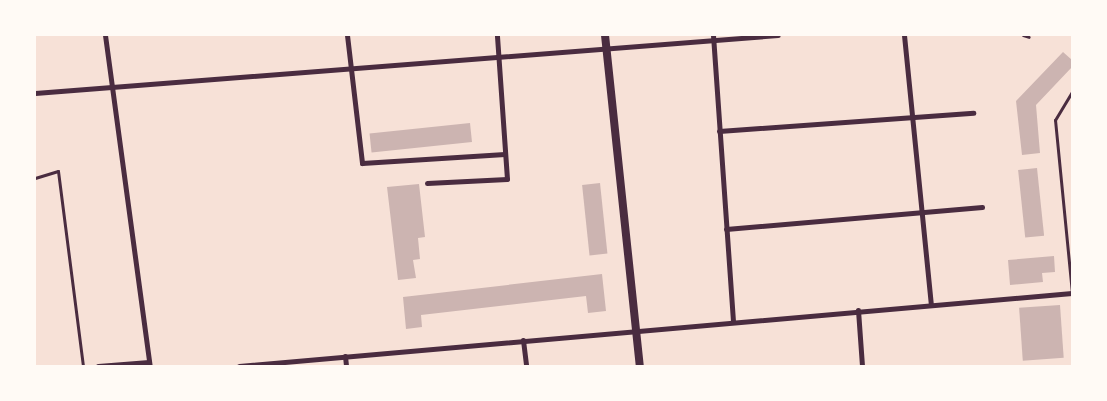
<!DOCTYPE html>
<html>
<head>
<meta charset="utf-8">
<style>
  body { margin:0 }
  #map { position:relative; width:1107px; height:401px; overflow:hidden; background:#f7e1d7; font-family:"IBM Plex Sans",sans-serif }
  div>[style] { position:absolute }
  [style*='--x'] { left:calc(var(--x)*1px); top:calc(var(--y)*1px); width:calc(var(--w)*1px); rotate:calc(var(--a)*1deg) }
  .building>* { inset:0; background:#ccb4b1; transform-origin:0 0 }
  .service>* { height:3px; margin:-1.5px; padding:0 1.5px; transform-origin:1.5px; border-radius:1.5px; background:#4a2c40 }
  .minor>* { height:5px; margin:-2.5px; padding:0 2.5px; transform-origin:2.5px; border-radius:2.5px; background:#4a2c40 }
  .tertiary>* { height:8px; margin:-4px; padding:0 4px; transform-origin:4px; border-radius:4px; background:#4a2c40 }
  span { translate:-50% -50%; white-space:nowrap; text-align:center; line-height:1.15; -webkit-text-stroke:5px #fffaf5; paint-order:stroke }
  .frame { position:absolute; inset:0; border:36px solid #fffaf5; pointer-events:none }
</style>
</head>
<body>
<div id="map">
  <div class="building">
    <div style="clip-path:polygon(1063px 52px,1072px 60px,1072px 67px,1036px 105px,1040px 153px,1022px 155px,1016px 101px)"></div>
    <div style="left:470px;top:123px;width:19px;height:101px;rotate:84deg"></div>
    <div style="left:1037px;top:168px;width:68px;height:19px;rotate:84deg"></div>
    <div style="left:600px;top:183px;width:71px;height:18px;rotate:84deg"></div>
    <div style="clip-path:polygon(419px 184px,425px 237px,418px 238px,420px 259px,413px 260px,416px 278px,398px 280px,387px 187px)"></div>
    <div style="clip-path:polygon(1054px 256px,1055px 272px,1042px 273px,1043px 282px,1010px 285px,1008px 260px)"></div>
    <div style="clip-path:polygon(602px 274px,606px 311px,588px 313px,586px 296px,421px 315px,422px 327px,406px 329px,403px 297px)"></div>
    <div style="left:1060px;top:305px;width:53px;height:41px;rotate:86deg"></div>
  </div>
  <div class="service">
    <div style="--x:1023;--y:35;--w:6;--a:18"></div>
    <div style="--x:35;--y:178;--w:24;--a:-17"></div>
    <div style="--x:58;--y:171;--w:197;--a:82.7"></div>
    <div style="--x:1072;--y:293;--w:174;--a:-95.6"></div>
    <div style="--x:1055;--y:120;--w:33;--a:-59"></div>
  </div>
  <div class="minor">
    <div style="--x:105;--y:35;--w:334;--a:82.3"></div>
    <div style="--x:347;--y:35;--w:129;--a:83.3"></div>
    <div style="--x:362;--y:163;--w:143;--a:-3.6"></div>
    <div style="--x:713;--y:35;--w:287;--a:86"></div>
    <div style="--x:904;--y:35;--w:270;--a:84.3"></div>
    <div style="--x:35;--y:93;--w:745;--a:-4.46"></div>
    <div style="--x:719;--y:131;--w:255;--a:-4.1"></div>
    <div style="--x:427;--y:183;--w:80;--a:-2.9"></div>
    <div style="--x:507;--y:179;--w:144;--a:-94"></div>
    <div style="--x:726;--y:229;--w:257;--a:-4.9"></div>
    <div style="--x:858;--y:310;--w:56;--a:85.9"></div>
    <div style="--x:523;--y:340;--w:26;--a:83"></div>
    <div style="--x:345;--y:356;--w:10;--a:84"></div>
    <div style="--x:98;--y:366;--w:51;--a:-4.5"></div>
    <div style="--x:239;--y:366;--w:836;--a:-5.01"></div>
  </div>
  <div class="tertiary">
    <div style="--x:605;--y:35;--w:333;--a:84"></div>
  </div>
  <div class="frame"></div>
</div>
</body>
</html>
